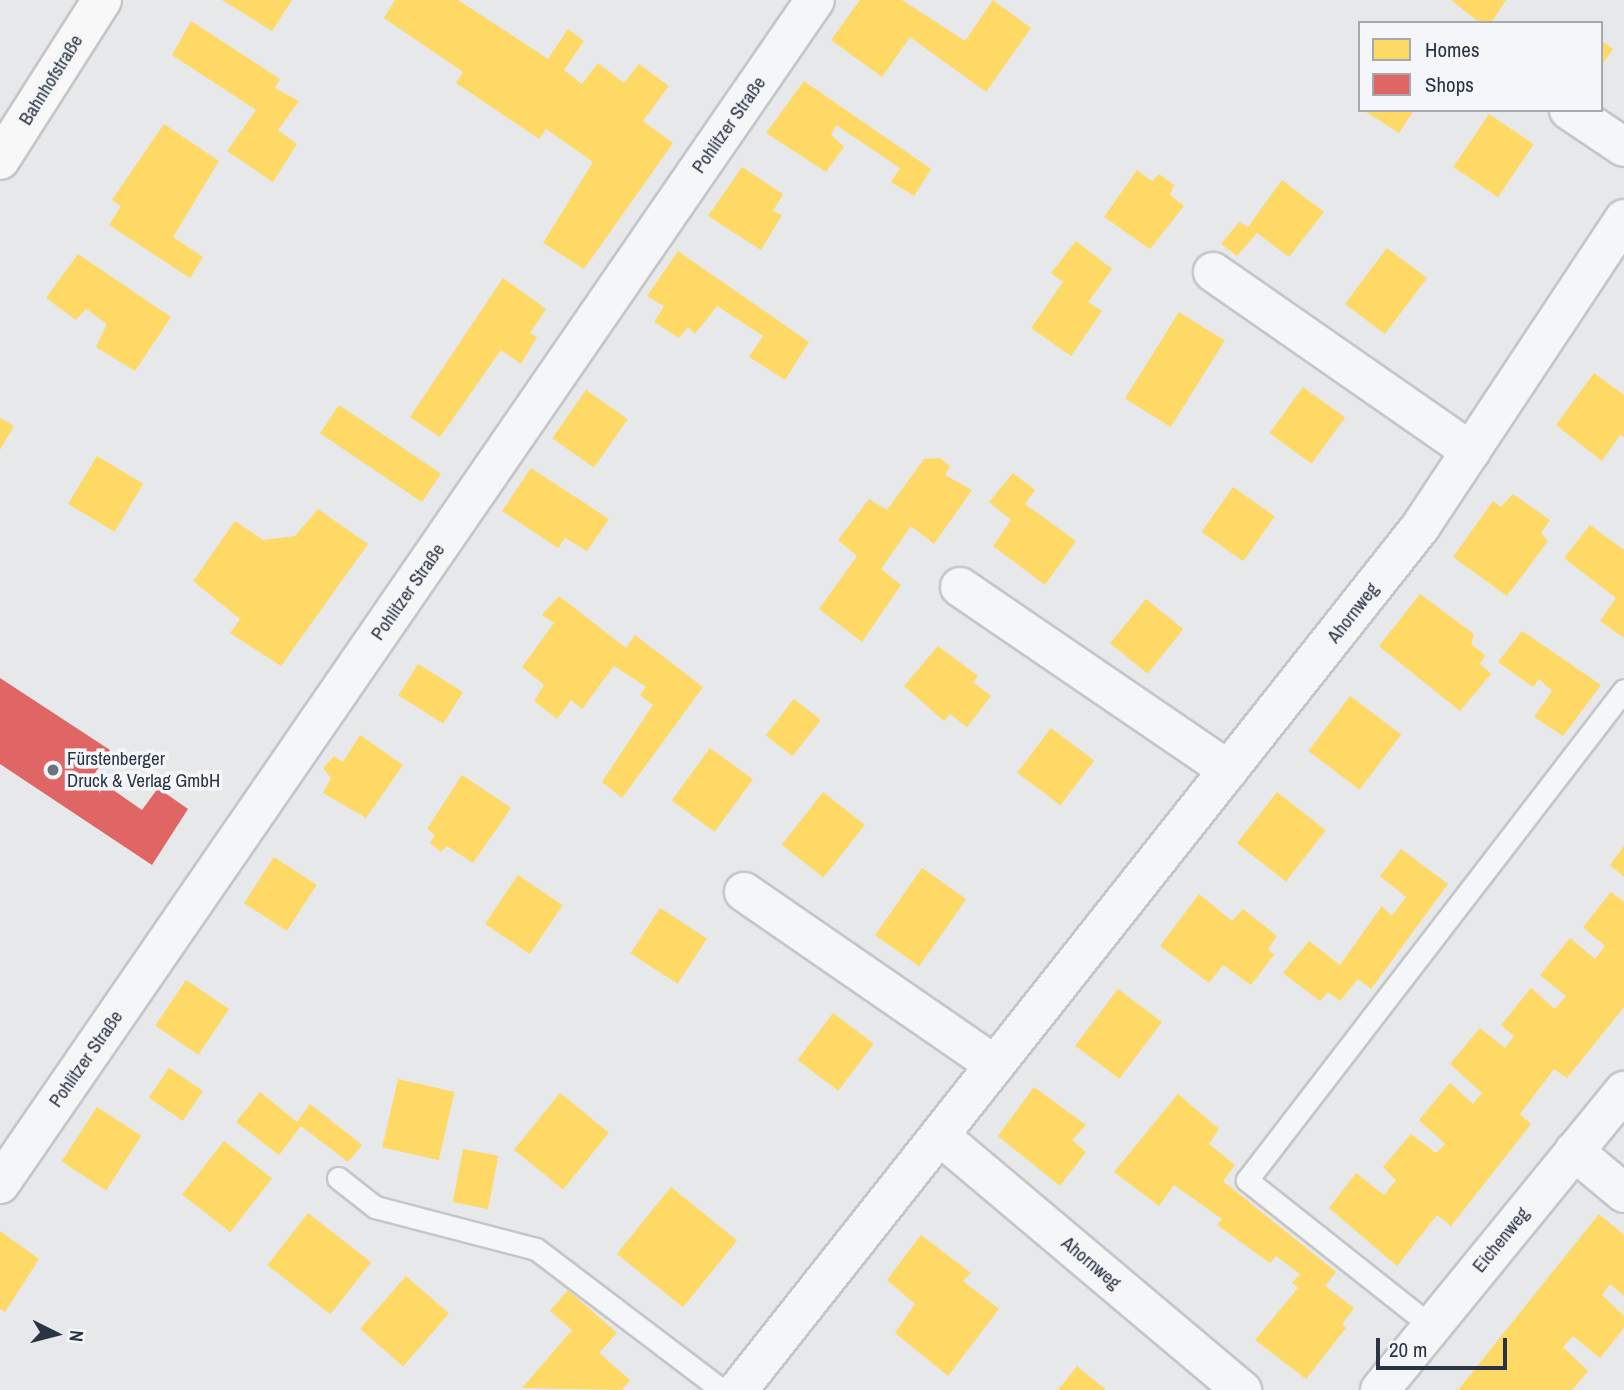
<!DOCTYPE html>
<html>
<head>
<meta charset="utf-8">
<style>
  body { margin:0 }
  #map { position:relative; width:1624px; height:1390px; overflow:hidden; background:#e6e8ea; font-family:"Archivo Narrow",sans-serif }
  div>[style] { position:absolute }
  [style*='--x'] { left:calc(var(--x)*1px); top:calc(var(--y)*1px); width:calc(var(--w)*1px); rotate:calc(var(--a)*1deg) }
  .homes>* { inset:0; background:#ffd966; transform-origin:0 0 }
  .shops>* { inset:0; background:#e06666 }
  .roads { filter:drop-shadow(2px 0 #c4c6c8) drop-shadow(-2px 0 #c4c6c8) drop-shadow(0 2px #c4c6c8) drop-shadow(0 -2px #c4c6c8) }
  .lane>* { height:21px; margin:-10.5px; padding:0 10.5px; transform-origin:10.5px; border-radius:10.5px; background:#f5f6f7 }
  .street>* { height:38px; margin:-19px; padding:0 19px; transform-origin:19px; border-radius:19px; background:#f5f6f7 }
  .secondary>* { height:38px; margin:-19px; padding:0 19px; transform-origin:19px; border-radius:19px; background:#f8f8f8 }
  .dots>* { width:19px; height:19px; translate:-50% -50%; box-sizing:border-box; border:4px solid #f4f6f9; border-radius:50% }
  span { translate:-50% -50%; white-space:nowrap; text-align:center; line-height:1.15; -webkit-text-stroke:7px #f4f6f9; paint-order:stroke }
  .street-label { font-size:19px; color:#2b3445 }
  .poi-label { font-size:19px; color:#2b3445 }
  .left { translate:0 -50%; text-align:left }
  .legend { position:absolute; left:1358px; top:21px; width:245px; height:91px; box-sizing:border-box; background:#f4f6f9; border:2px solid #a4a8b1; margin:0; padding:9px 12px; list-style:none; font-size:21px; color:#2b3445 }
  .legend li { display:flex; align-items:center; gap:14px; height:35px }
  .legend b { width:35px; border:2px solid #a4a8b1 }
  .north { position:absolute; left:21px; top:1299px; width:70px; height:70px; -webkit-text-stroke:5px #f4f6f9; paint-order:stroke; rotate:96deg; font-size:19px; font-weight:700; line-height:28px; text-align:center; color:#2b3445 }
  .north::after { content:''; display:block; margin:auto; width:24px; height:32px; background:#2b3445; clip-path:polygon(50% 0,100% 100%,50% 72%,0 100%) }
  .scale { position:absolute; left:1376px; top:1338px; width:131px; height:32px; box-sizing:border-box; border:4px solid #2b3445; border-top:0; padding-left:9px; font-size:21px; line-height:24px; white-space:nowrap; color:#2b3445; -webkit-text-stroke:5px #f4f6f9; paint-order:stroke }
</style>
</head>
<body>
<div id="map">
  <div class="homes">
    <div style="clip-path:polygon(222px 0,292px 0,272px 31px)"></div>
    <div style="clip-path:polygon(395px 0,458px 0,548px 59px,568px 29px,584px 41px,564px 70px,582px 84px,598px 63px,624px 83px,639px 64px,669px 86px,643px 121px,673px 143px,584px 269px,543px 243px,593px 162px,546px 129px,539px 139px,456px 83px,463px 72px,384px 18px)"></div>
    <div style="clip-path:polygon(860px 0,902px 0,965px 41px,993px 0,1031px 28px,986px 92px,910px 37px,882px 77px,831px 40px)"></div>
    <div style="clip-path:polygon(1451px 0,1506px 0,1491px 23px,1480px 23px)"></div>
    <div style="clip-path:polygon(191px 21px,280px 79px,275px 88px,299px 101px,278px 130px,297px 144px,273px 182px,227px 151px,256px 110px,172px 55px)"></div>
    <div style="clip-path:polygon(1601px 40px,1613px 49px,1601px 66px)"></div>
    <div style="clip-path:polygon(804px 81px,931px 169px,914px 196px,891px 182px,900px 168px,836px 125px,831px 135px,844px 147px,826px 172px,766px 133px)"></div>
    <div style="clip-path:polygon(1363px 110px,1414px 110px,1399px 133px)"></div>
    <div style="left:1489px;top:114px;width:54px;height:64px;rotate:34deg"></div>
    <div style="clip-path:polygon(164px 124px,219px 161px,173px 237px,203px 257px,190px 278px,109px 225px,121px 206px,112px 200px)"></div>
    <div style="clip-path:polygon(742px 167px,783px 194px,773px 211px,782px 215px,761px 250px,708px 216px)"></div>
    <div style="clip-path:polygon(1137px 170px,1152px 181px,1159px 174px,1174px 185px,1170px 195px,1184px 206px,1150px 249px,1104px 217px)"></div>
    <div style="clip-path:polygon(1282px 180px,1324px 212px,1289px 257px,1257px 233px,1237px 256px,1221px 244px,1239px 222px,1248px 227px)"></div>
    <div style="clip-path:polygon(1076px 241px,1112px 269px,1088px 302px,1102px 311px,1071px 356px,1031px 328px,1063px 282px,1051px 273px)"></div>
    <div style="left:1387px;top:248px;width:50px;height:70px;rotate:37deg"></div>
    <div style="clip-path:polygon(678px 251px,809px 342px,785px 380px,749px 357px,763px 336px,717px 306px,695px 334px,688px 327px,679px 338px,654px 322px,664px 306px,647px 296px)"></div>
    <div style="clip-path:polygon(78px 254px,171px 317px,135px 371px,96px 347px,107px 324px,86px 309px,76px 320px,46px 298px)"></div>
    <div style="clip-path:polygon(503px 278px,546px 309px,530px 333px,537px 337px,521px 364px,501px 350px,440px 437px,410px 417px)"></div>
    <div style="left:1179px;top:312px;width:54px;height:102px;rotate:32deg"></div>
    <div style="clip-path:polygon(1594px 373px,1624px 395px,1624px 437px,1620px 435px,1602px 461px,1556px 425px)"></div>
    <div style="left:1303px;top:387px;width:52px;height:57px;rotate:36deg"></div>
    <div style="left:586px;top:390px;width:51px;height:59px;rotate:35deg"></div>
    <div style="left:339px;top:405px;width:123px;height:34px;rotate:34deg"></div>
    <div style="clip-path:polygon(0 418px,14px 426px,0 450px)"></div>
    <div style="left:97px;top:456px;width:54px;height:56px;rotate:31deg"></div>
    <div style="clip-path:polygon(940px 458px,950px 466px,945px 475px,972px 490px,934px 544px,911px 526px,881px 569px,901px 585px,862px 642px,819px 609px,857px 556px,838px 540px,869px 499px,887px 510px,924px 459px)"></div>
    <div style="clip-path:polygon(531px 468px,609px 519px,587px 551px,565px 538px,558px 548px,502px 511px)"></div>
    <div style="clip-path:polygon(1013px 473px,1035px 490px,1025px 504px,1076px 541px,1045px 585px,993px 546px,1011px 520px,989px 502px)"></div>
    <div style="left:1233px;top:487px;width:51px;height:55px;rotate:35deg"></div>
    <div style="clip-path:polygon(1513px 494px,1550px 520px,1541px 533px,1548px 541px,1507px 596px,1453px 557px,1493px 501px,1501px 507px)"></div>
    <div style="clip-path:polygon(318px 509px,368px 544px,281px 666px,230px 633px,240px 619px,193px 581px,235px 521px,263px 540px,295px 536px)"></div>
    <div style="clip-path:polygon(1590px 525px,1624px 550px,1624px 638px,1600px 621px,1616px 598px,1564px 558px)"></div>
    <div style="clip-path:polygon(1420px 594px,1474px 634px,1471px 644px,1485px 655px,1480px 664px,1491px 674px,1460px 711px,1379px 646px)"></div>
    <div style="clip-path:polygon(559px 596px,626px 648px,635px 635px,703px 687px,622px 798px,602px 782px,653px 705px,640px 695px,646px 687px,614px 666px,582px 709px,571px 700px,557px 719px,534px 701px,544px 685px,522px 667px,554px 623px,542px 615px)"></div>
    <div style="left:1146px;top:599px;width:48px;height:57px;rotate:39deg"></div>
    <div style="clip-path:polygon(1522px 631px,1601px 685px,1563px 736px,1534px 717px,1552px 691px,1539px 679px,1533px 687px,1498px 662px)"></div>
    <div style="clip-path:polygon(938px 646px,978px 676px,973px 682px,991px 696px,967px 727px,950px 714px,944px 721px,904px 686px)"></div>
    <div style="left:418px;top:664px;width:53px;height:37px;rotate:32deg"></div>
    <div style="left:1350px;top:696px;width:64px;height:69px;rotate:37deg"></div>
    <div style="left:794px;top:699px;width:34px;height:46px;rotate:38deg"></div>
    <div style="left:1051px;top:728px;width:54px;height:56px;rotate:37deg"></div>
    <div style="clip-path:polygon(360px 735px,403px 765px,366px 818px,323px 793px,331px 778px,323px 768px,334px 756px,343px 762px)"></div>
    <div style="left:710px;top:748px;width:53px;height:65px;rotate:36deg"></div>
    <div style="clip-path:polygon(462px 775px,511px 808px,473px 863px,447px 846px,441px 852px,430px 843px,435px 835px,427px 829px)"></div>
    <div style="left:823px;top:792px;width:53px;height:67px;rotate:38deg"></div>
    <div style="left:1277px;top:792px;width:62px;height:65px;rotate:38deg"></div>
    <div style="clip-path:polygon(1624px 846px,1624px 877px,1610px 865px)"></div>
    <div style="clip-path:polygon(1401px 849px,1448px 884px,1371px 989px,1358px 979px,1340px 1001px,1328px 992px,1320px 1001px,1283px 973px,1309px 941px,1340px 965px,1382px 906px,1392px 916px,1406px 897px,1380px 876px)"></div>
    <div style="left:274px;top:857px;width:51px;height:55px;rotate:33deg"></div>
    <div style="left:922px;top:868px;width:54px;height:82px;rotate:35deg"></div>
    <div style="left:518px;top:875px;width:54px;height:59px;rotate:34deg"></div>
    <div style="clip-path:polygon(1611px 892px,1624px 902px,1624px 1007px,1567px 1078px,1554px 1069px,1520px 1114px,1531px 1124px,1451px 1226px,1437px 1215px,1397px 1266px,1329px 1208px,1356px 1173px,1384px 1195px,1396px 1180px,1383px 1167px,1411px 1134px,1436px 1153px,1445px 1144px,1419px 1120px,1450px 1083px,1473px 1104px,1482px 1093px,1450px 1064px,1480px 1028px,1505px 1048px,1514px 1036px,1501px 1025px,1531px 988px,1555px 1009px,1566px 996px,1540px 975px,1570px 938px,1595px 959px,1605px 946px,1583px 927px)"></div>
    <div style="clip-path:polygon(1199px 894px,1232px 921px,1243px 909px,1277px 936px,1268px 949px,1274px 955px,1251px 985px,1223px 965px,1209px 983px,1160px 946px)"></div>
    <div style="left:660px;top:908px;width:56px;height:54px;rotate:33deg"></div>
    <div style="left:186px;top:980px;width:52px;height:55px;rotate:34deg"></div>
    <div style="left:1118px;top:989px;width:55px;height:71px;rotate:37deg"></div>
    <div style="left:833px;top:1013px;width:51px;height:59px;rotate:37deg"></div>
    <div style="left:169px;top:1068px;width:41px;height:36px;rotate:34deg"></div>
    <div style="left:398px;top:1079px;width:58px;height:70px;rotate:13deg"></div>
    <div style="clip-path:polygon(1034px 1087px,1086px 1125px,1072px 1140px,1086px 1152px,1060px 1186px,998px 1136px)"></div>
    <div style="clip-path:polygon(260px 1092px,297px 1122px,310px 1104px,362px 1145px,348px 1162px,301px 1126px,279px 1155px,236px 1122px)"></div>
    <div style="left:560px;top:1093px;width:63px;height:73px;rotate:39deg"></div>
    <div style="clip-path:polygon(1178px 1094px,1219px 1129px,1209px 1144px,1235px 1165px,1223px 1181px,1336px 1272px,1325px 1286px,1354px 1308px,1342px 1324px,1346px 1328px,1306px 1379px,1255px 1340px,1298px 1288px,1292px 1283px,1300px 1274px,1276px 1256px,1270px 1263px,1217px 1225px,1222px 1219px,1174px 1185px,1159px 1206px,1114px 1172px)"></div>
    <div style="left:97px;top:1107px;width:53px;height:65px;rotate:33deg"></div>
    <div style="left:224px;top:1141px;width:61px;height:68px;rotate:38deg"></div>
    <div style="left:463px;top:1149px;width:36px;height:54px;rotate:11deg"></div>
    <div style="left:671px;top:1187px;width:85px;height:86px;rotate:39deg"></div>
    <div style="left:308px;top:1213px;width:80px;height:66px;rotate:38deg"></div>
    <div style="clip-path:polygon(1599px 1214px,1624px 1235px,1624px 1296px,1610px 1284px,1602px 1295px,1624px 1316px,1624px 1328px,1600px 1358px,1573px 1336px,1563px 1347px,1588px 1371px,1572px 1390px,1458px 1390px)"></div>
    <div style="clip-path:polygon(0 1231px,39px 1259px,5px 1312px,0 1309px)"></div>
    <div style="clip-path:polygon(921px 1235px,971px 1273px,963px 1281px,999px 1309px,948px 1376px,895px 1333px,915px 1304px,887px 1280px)"></div>
    <div style="left:406px;top:1276px;width:57px;height:70px;rotate:41deg"></div>
    <div style="clip-path:polygon(568px 1290px,617px 1333px,599px 1353px,630px 1380px,622px 1390px,522px 1388px,572px 1330px,550px 1311px)"></div>
    <div style="clip-path:polygon(1077px 1366px,1106px 1390px,1058px 1390px)"></div>
  </div>
  <div class="shops">
    <div style="clip-path:polygon(0 678px,110px 750px,93px 776px,142px 810px,158px 788px,188px 809px,152px 865px,0 764px)"></div>
  </div>
  <div class="roads">
    <div class="lane">
      <div style="--x:338;--y:1178;--w:47;--a:38.1"></div>
      <div style="--x:375;--y:1207;--w:166;--a:14.6"></div>
      <div style="--x:536;--y:1249;--w:233;--a:37.2"></div>
      <div style="--x:1431;--y:1326;--w:235;--a:-141.6"></div>
      <div style="--x:1247;--y:1180;--w:618;--a:-52.43"></div>
    </div>
    <div class="street">
      <div style="--x:1569;--y:110;--w:66;--a:33.9"></div>
      <div style="--x:1213;--y:272;--w:314;--a:34.8"></div>
      <div style="--x:960;--y:587;--w:325;--a:34.3"></div>
      <div style="--x:744;--y:892;--w:305;--a:34.6"></div>
      <div style="--x:940;--y:1136;--w:395;--a:40.1"></div>
      <div style="--x:1574;--y:1151;--w:65;--a:40"></div>
      <div style="--x:0;--y:1184;--w:1437;--a:-55.46"></div>
      <div style="--x:738;--y:1390;--w:1101;--a:-51.67"></div>
      <div style="--x:1421;--y:526;--w:368;--a:-56.5"></div>
      <div style="--x:1380;--y:1390;--w:386;--a:-50.8"></div>
    </div>
    <div class="secondary">
      <div style="--x:0;--y:160;--w:190;--a:-57.5"></div>
    </div>
  </div>
  <div class="dots">
    <div style="left:53px;top:770px;background:#6c737f"></div>
  </div>
  <div class="street-label">
    <span style="left:51px;top:80px;rotate:-58deg">Bahnhofstraße</span>
    <span style="left:729px;top:125px;rotate:-55deg">Pohlitzer Straße</span>
    <span style="left:408px;top:592px;rotate:-55deg">Pohlitzer Straße</span>
    <span style="left:1353px;top:613px;rotate:-52deg">Ahornweg</span>
    <span style="left:86px;top:1059px;rotate:-55deg">Pohlitzer Straße</span>
    <span style="left:1501px;top:1240px;rotate:-51deg">Eichenweg</span>
    <span style="left:1091px;top:1263px;rotate:40deg">Ahornweg</span>
  </div>
  <div class="poi-label">
    <span class="left" style="left:67px;top:770px">Fürstenberger<br>Druck &amp; Verlag GmbH</span>
  </div>
  <ul class="legend">
  <li><b style="height:19px;background:#ffd966"></b>Homes</li>
  <li><b style="height:19px;background:#e06666"></b>Shops</li>
  </ul>
  <div class="north">N</div>
  <div class="scale">20 m</div>
</div>
</body>
</html>
